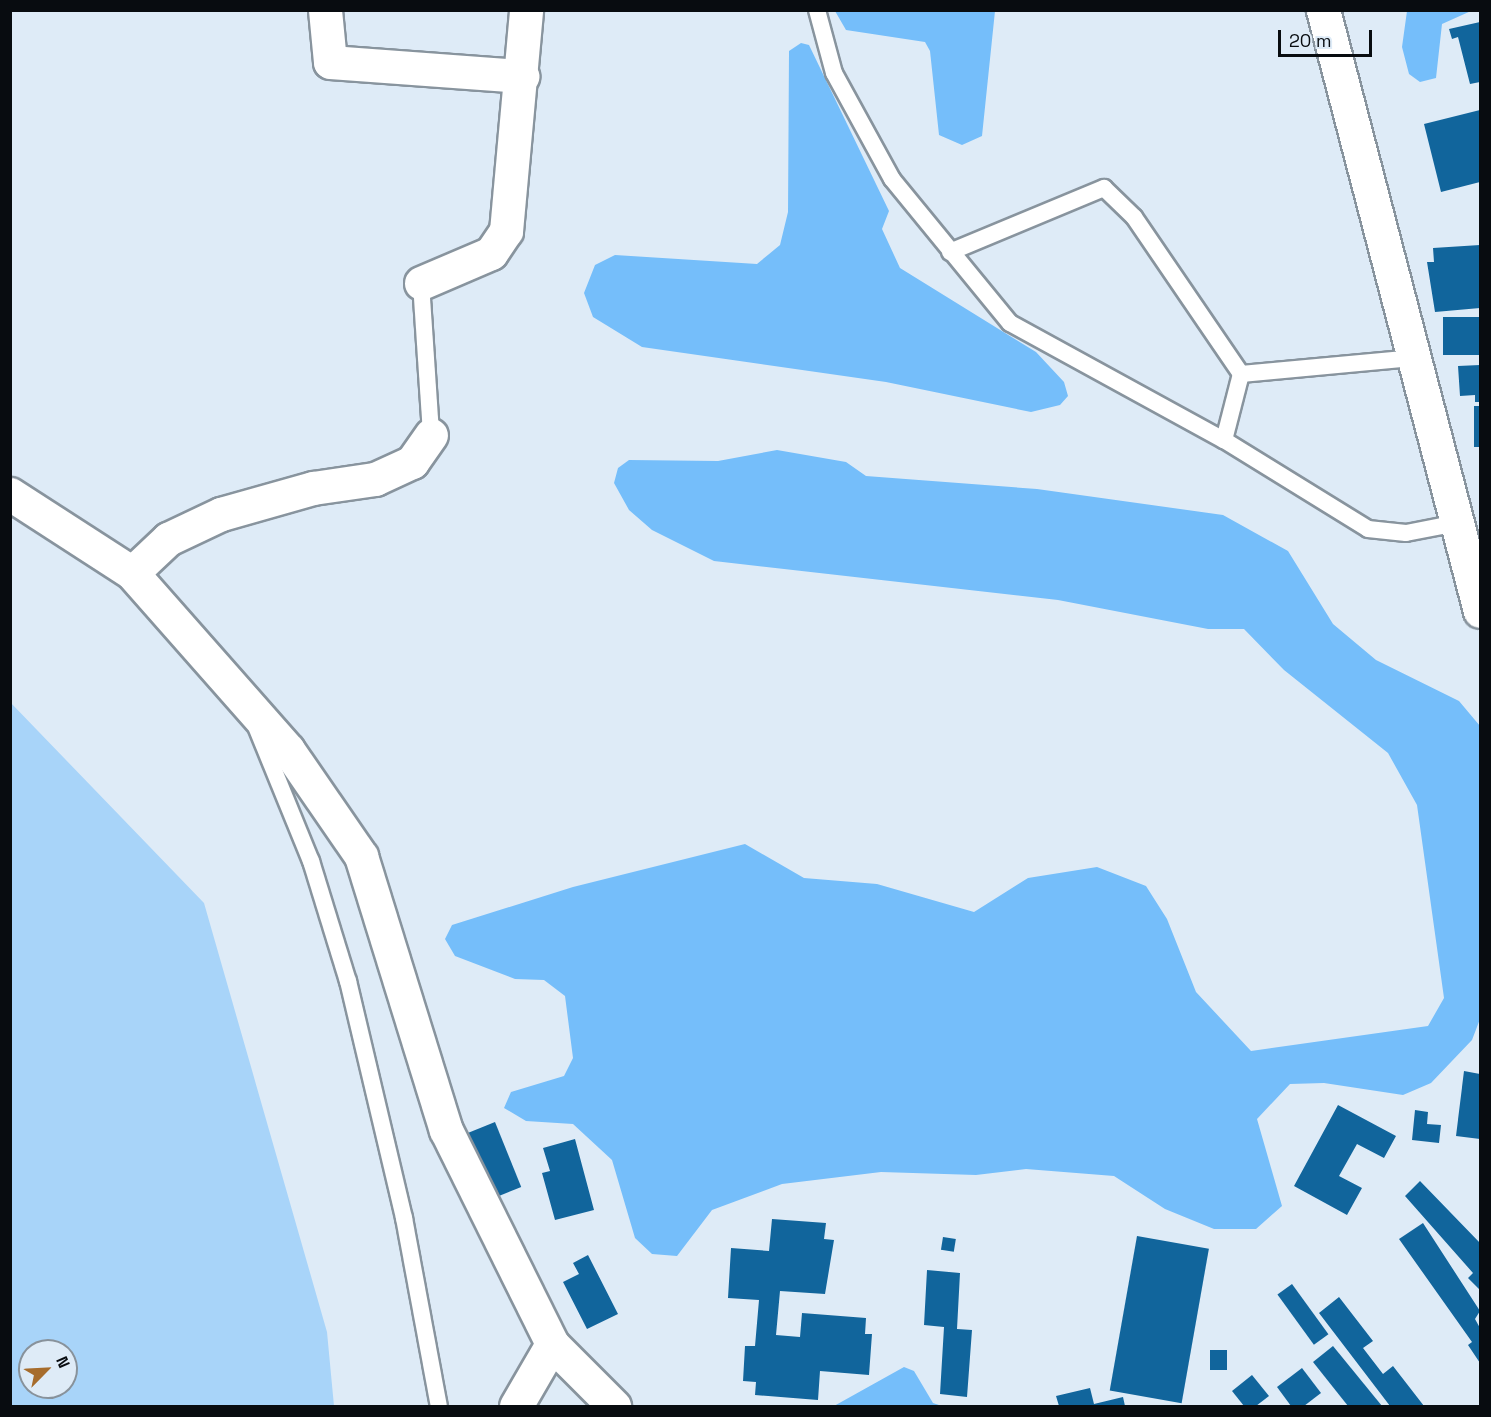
<!DOCTYPE html>
<html>
<head>
<meta charset="utf-8">
<style>
  body { margin:0 }
  #map { position:relative; width:1491px; height:1417px; overflow:hidden; background:#deebf7; font-family:"Space Grotesk",sans-serif }
  div>[style] { position:absolute }
  [style*='--x'] { left:calc(var(--x)*1px); top:calc(var(--y)*1px); width:calc(var(--w)*1px); rotate:calc(var(--a)*1deg) }
  .green>* { inset:0; background:#75befa }
  .water>* { inset:0; background:#a8d4f9 }
  .building>* { inset:0; background:#11659c; transform-origin:0 0 }
  .roads { filter:drop-shadow(2px 0 #88949e) drop-shadow(-2px 0 #88949e) drop-shadow(0 2px #88949e) drop-shadow(0 -2px #88949e) }
  .service>* { height:16px; margin:-8px; padding:0 8px; transform-origin:8px; border-radius:8px; background:#fff }
  .minor>* { height:33px; margin:-16.5px; padding:0 16.5px; transform-origin:16.5px; border-radius:16.5px; background:#fff }
  .tertiary>* { height:33px; margin:-16.5px; padding:0 16.5px; transform-origin:16.5px; border-radius:16.5px; background:#fff }
  span { translate:-50% -50%; white-space:nowrap; text-align:center; line-height:1.15; -webkit-text-stroke:5px #deebf7; paint-order:stroke }
  .frame { position:absolute; inset:0; border:12px solid #080c10; pointer-events:none }
  .north { position:absolute; left:18px; top:1339px; width:60px; height:60px; box-sizing:border-box; background:#deebf7; border:2px solid #88929b; border-radius:50%; rotate:66deg; font-size:16px; font-weight:700; line-height:24px; text-align:center; color:#080c10 }
  .north::after { content:''; display:block; margin:auto; width:21px; height:27px; background:#a66c2c; clip-path:polygon(50% 0,100% 100%,50% 72%,0 100%) }
  .scale { position:absolute; left:1278px; top:30px; width:94px; height:27px; box-sizing:border-box; border:3px solid #080c10; border-top:0; padding-left:8px; font-size:18px; line-height:21px; white-space:nowrap; color:#080c10; -webkit-text-stroke:4px #deebf7; paint-order:stroke }
</style>
</head>
<body>
<div id="map">
  <div class="green">
    <div style="clip-path:polygon(835px 11px,995px 11px,982px 136px,962px 145px,939px 135px,930px 51px,925px 42px,846px 30px)"></div>
    <div style="clip-path:polygon(1407px 11px,1471px 11px,1442px 24px,1436px 78px,1420px 82px,1409px 74px,1402px 47px)"></div>
    <div style="clip-path:polygon(801px 43px,809px 45px,889px 211px,882px 229px,900px 268px,1036px 352px,1064px 382px,1068px 396px,1060px 405px,1031px 412px,886px 382px,642px 347px,593px 317px,584px 293px,595px 265px,615px 255px,757px 264px,780px 245px,788px 212px,789px 51px)"></div>
    <div style="clip-path:polygon(777px 450px,846px 462px,866px 476px,1037px 489px,1223px 515px,1288px 551px,1333px 624px,1376px 660px,1459px 701px,1480px 726px,1480px 1019px,1472px 1040px,1431px 1083px,1403px 1095px,1324px 1083px,1290px 1084px,1257px 1119px,1282px 1206px,1256px 1229px,1214px 1229px,1165px 1209px,1114px 1176px,1026px 1169px,976px 1175px,881px 1172px,782px 1184px,712px 1210px,677px 1256px,652px 1254px,635px 1238px,612px 1160px,573px 1124px,526px 1121px,504px 1108px,511px 1092px,564px 1076px,573px 1058px,565px 996px,544px 980px,515px 979px,455px 956px,445px 939px,452px 925px,573px 887px,745px 844px,804px 878px,877px 884px,974px 912px,1028px 878px,1097px 867px,1146px 886px,1167px 919px,1196px 992px,1251px 1051px,1428px 1026px,1444px 998px,1417px 805px,1388px 753px,1284px 670px,1244px 629px,1208px 629px,1058px 600px,714px 561px,652px 530px,629px 510px,614px 483px,618px 468px,629px 460px,718px 461px)"></div>
    <div style="clip-path:polygon(904px 1367px,914px 1371px,933px 1403px,942px 1406px,834px 1406px)"></div>
  </div>
  <div class="water">
    <div style="clip-path:polygon(evenodd,10px 702px,204px 903px,327px 1332px,334px 1406px,11px 1406px,10px 702px,30px 1351px,66px 1351px,66px 1387px,30px 1387px,30px 1351px)"></div>
  </div>
  <div class="building">
    <div style="clip-path:polygon(1480px 22px,1480px 82px,1470px 84px,1458px 37px,1452px 39px,1449px 29px)"></div>
    <div style="clip-path:polygon(1480px 110px,1480px 182px,1441px 192px,1424px 124px)"></div>
    <div style="clip-path:polygon(1480px 245px,1480px 308px,1435px 312px,1427px 262px,1434px 262px,1433px 248px)"></div>
    <div style="left:1480px;top:317px;width:38px;height:37px;rotate:90deg"></div>
    <div style="clip-path:polygon(1480px 365px,1480px 402px,1475px 402px,1475px 395px,1460px 396px,1458px 366px)"></div>
    <div style="left:1474px;top:406px;width:6px;height:41px"></div>
    <div style="clip-path:polygon(1464px 1071px,1480px 1074px,1480px 1139px,1456px 1136px)"></div>
    <div style="clip-path:polygon(1338px 1105px,1396px 1136px,1384px 1158px,1357px 1144px,1339px 1176px,1362px 1188px,1347px 1215px,1294px 1186px)"></div>
    <div style="clip-path:polygon(1415px 1110px,1428px 1112px,1427px 1124px,1441px 1125px,1439px 1143px,1412px 1140px)"></div>
    <div style="left:495px;top:1122px;width:70px;height:30px;rotate:68deg"></div>
    <div style="clip-path:polygon(575px 1139px,594px 1210px,555px 1220px,542px 1173px,550px 1171px,543px 1148px)"></div>
    <div style="clip-path:polygon(1420px 1181px,1480px 1243px,1480px 1290px,1468px 1278px,1473px 1273px,1405px 1196px)"></div>
    <div style="clip-path:polygon(772px 1219px,826px 1223px,824px 1239px,834px 1240px,825px 1294px,780px 1291px,776px 1335px,800px 1337px,802px 1313px,866px 1318px,865px 1334px,872px 1334px,869px 1375px,820px 1371px,818px 1400px,755px 1395px,756px 1382px,743px 1381px,745px 1346px,755px 1346px,759px 1300px,728px 1298px,731px 1248px,769px 1251px)"></div>
    <div style="clip-path:polygon(1423px 1223px,1480px 1311px,1475px 1319px,1480px 1328px,1480px 1363px,1468px 1345px,1472px 1342px,1399px 1239px)"></div>
    <div style="left:1137px;top:1236px;width:73px;height:157px;rotate:10deg"></div>
    <div style="left:943px;top:1237px;width:13px;height:13px;rotate:9deg"></div>
    <div style="clip-path:polygon(588px 1255px,618px 1314px,587px 1329px,563px 1282px,579px 1274px,573px 1263px)"></div>
    <div style="clip-path:polygon(927px 1270px,960px 1273px,957px 1329px,972px 1330px,967px 1397px,940px 1394px,944px 1327px,924px 1325px)"></div>
    <div style="left:1292px;top:1284px;width:62px;height:18px;rotate:54deg"></div>
    <div style="clip-path:polygon(1339px 1297px,1373px 1341px,1363px 1348px,1383px 1374px,1393px 1366px,1424px 1406px,1390px 1406px,1319px 1313px)"></div>
    <div style="clip-path:polygon(1333px 1346px,1382px 1406px,1348px 1406px,1313px 1362px)"></div>
    <div style="left:1210px;top:1350px;width:17px;height:20px"></div>
    <div style="clip-path:polygon(1302px 1368px,1321px 1393px,1304px 1406px,1291px 1406px,1277px 1387px)"></div>
    <div style="clip-path:polygon(1252px 1375px,1269px 1396px,1256px 1406px,1244px 1406px,1232px 1391px)"></div>
    <div style="clip-path:polygon(1090px 1388px,1094px 1404px,1123px 1397px,1125px 1406px,1059px 1406px,1056px 1396px)"></div>
  </div>
  <div class="roads">
    <div class="service">
      <div style="--x:817;--y:10;--w:65;--a:74.9"></div>
      <div style="--x:834;--y:73;--w:121;--a:61.3"></div>
      <div style="--x:892;--y:179;--w:186;--a:50.7"></div>
      <div style="--x:1010;--y:323;--w:244;--a:28.7"></div>
      <div style="--x:1224;--y:440;--w:169;--a:31.7"></div>
      <div style="--x:1368;--y:529;--w:38;--a:6"></div>
      <div style="--x:1406;--y:533;--w:53;--a:-10.9"></div>
      <div style="--x:950;--y:252;--w:167;--a:-22.6"></div>
      <div style="--x:1104;--y:188;--w:42;--a:44"></div>
      <div style="--x:1134;--y:217;--w:190;--a:55.7"></div>
      <div style="--x:1241;--y:374;--w:172;--a:-5.3"></div>
      <div style="--x:421;--y:283;--w:152;--a:86.2"></div>
      <div style="--x:1224;--y:440;--w:68;--a:-75.6"></div>
      <div style="--x:257;--y:729;--w:143;--a:67.8"></div>
      <div style="--x:311;--y:861;--w:126;--a:72.9"></div>
      <div style="--x:348;--y:981;--w:244;--a:76.7"></div>
      <div style="--x:404;--y:1218;--w:191;--a:79.5"></div>
    </div>
    <div class="minor">
      <div style="--x:325;--y:10;--w:52;--a:84.5"></div>
      <div style="--x:330;--y:62;--w:193;--a:4.2"></div>
      <div style="--x:421;--y:283;--w:76;--a:-23.2"></div>
      <div style="--x:491;--y:253;--w:27;--a:-56"></div>
      <div style="--x:506;--y:231;--w:222;--a:-84.8"></div>
      <div style="--x:10;--y:494;--w:145;--a:32.9"></div>
      <div style="--x:132;--y:573;--w:236;--a:48.6"></div>
      <div style="--x:288;--y:750;--w:129;--a:55.4"></div>
      <div style="--x:361;--y:856;--w:287;--a:72.8"></div>
      <div style="--x:446;--y:1130;--w:239;--a:63.6"></div>
      <div style="--x:552;--y:1344;--w:88;--a:45"></div>
      <div style="--x:132;--y:573;--w:50;--a:-43.4"></div>
      <div style="--x:168;--y:539;--w:59;--a:-25.3"></div>
      <div style="--x:221;--y:514;--w:96;--a:-15.8"></div>
      <div style="--x:313;--y:488;--w:63;--a:-8.3"></div>
      <div style="--x:375;--y:479;--w:41;--a:-24.7"></div>
      <div style="--x:412;--y:462;--w:33;--a:-55"></div>
      <div style="--x:516;--y:1406;--w:72;--a:-59.9"></div>
    </div>
    <div class="tertiary">
      <div style="--x:1323;--y:10;--w:621;--a:75.36"></div>
    </div>
  </div>
  <div class="frame"></div>
  <div class="north">N</div>
  <div class="scale">20 m</div>
</div>
</body>
</html>
